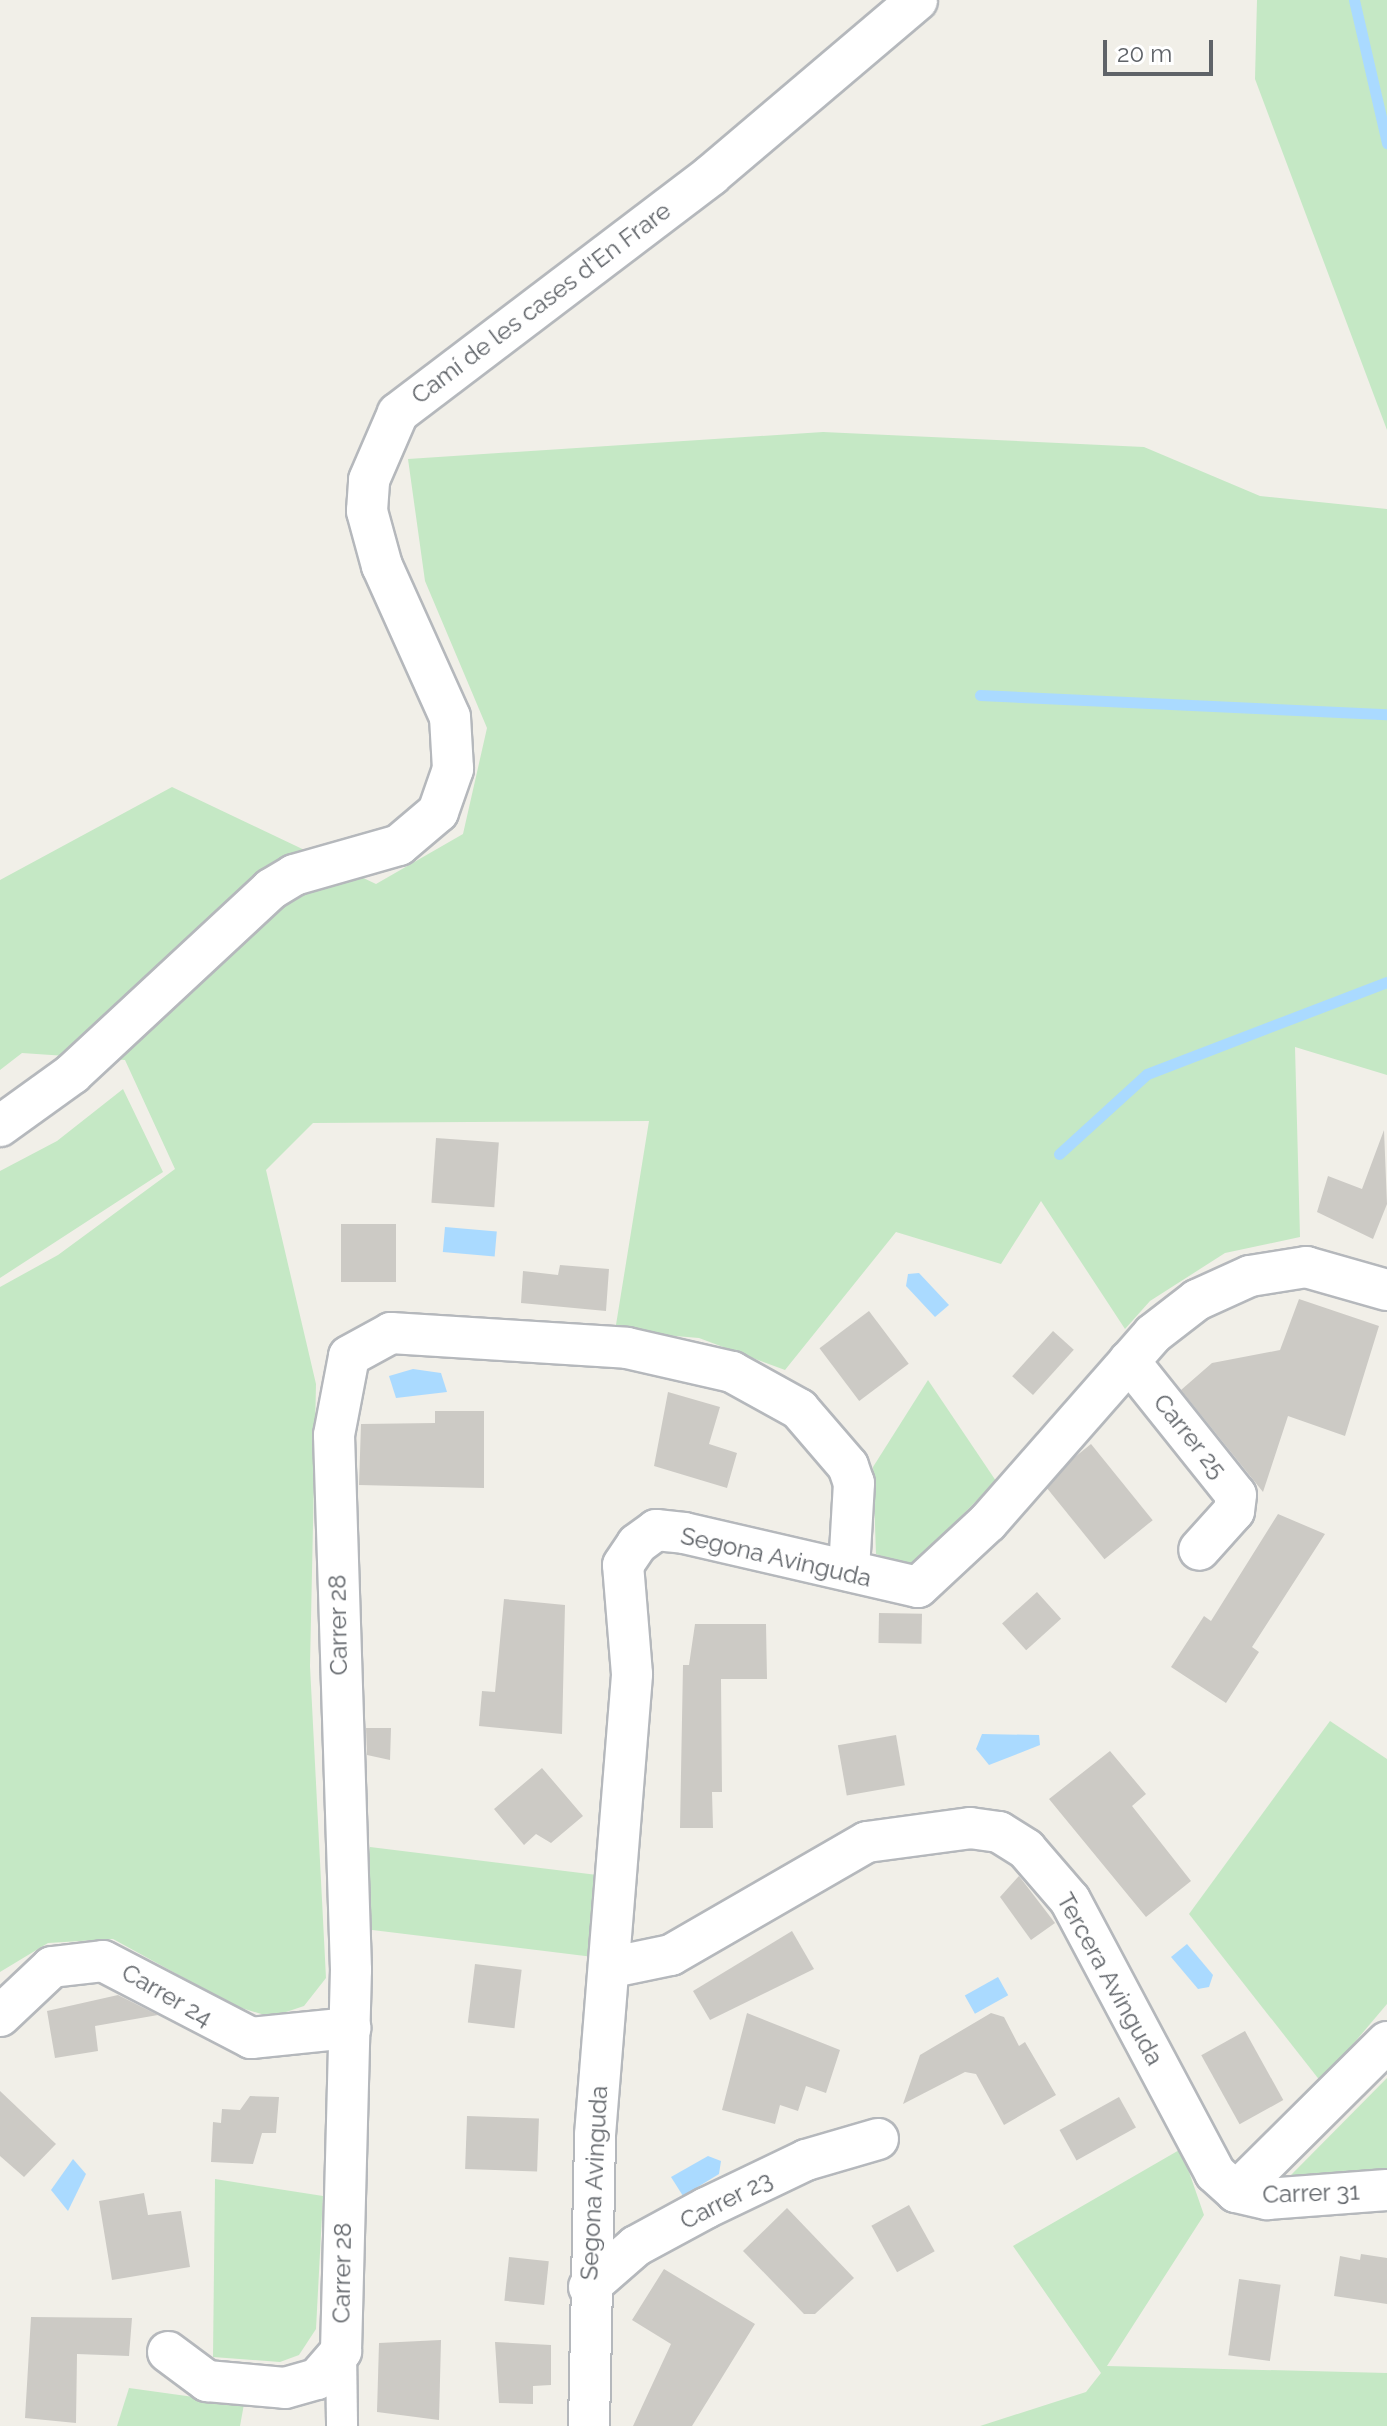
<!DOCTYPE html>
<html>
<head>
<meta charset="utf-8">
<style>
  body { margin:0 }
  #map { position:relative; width:1387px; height:2426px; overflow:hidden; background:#f1efe8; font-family:Raleway,sans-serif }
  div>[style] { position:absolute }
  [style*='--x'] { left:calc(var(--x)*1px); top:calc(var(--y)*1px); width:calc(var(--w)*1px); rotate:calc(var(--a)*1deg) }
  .green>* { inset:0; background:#c5e8c5; transform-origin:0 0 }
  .water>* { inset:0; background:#aadaff; transform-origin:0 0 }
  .stream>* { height:11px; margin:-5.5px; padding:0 5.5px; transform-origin:5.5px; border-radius:5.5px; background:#aadaff }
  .building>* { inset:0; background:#cccac5; transform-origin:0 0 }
  .roads { filter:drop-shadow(2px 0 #b5b8bc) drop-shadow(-2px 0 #b5b8bc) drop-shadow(0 2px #b5b8bc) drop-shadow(0 -2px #b5b8bc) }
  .pedestrian>* { height:30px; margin:-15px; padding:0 15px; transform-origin:15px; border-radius:15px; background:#fff }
  .minor>* { height:40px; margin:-20px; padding:0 20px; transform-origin:20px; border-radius:20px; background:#fff }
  span { translate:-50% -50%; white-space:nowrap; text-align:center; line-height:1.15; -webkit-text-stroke:6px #fff; paint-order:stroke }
  .street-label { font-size:24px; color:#5f6368 }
  .scale { position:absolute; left:1103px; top:40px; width:110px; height:36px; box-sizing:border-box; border:4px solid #5f6368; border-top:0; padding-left:10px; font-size:24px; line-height:28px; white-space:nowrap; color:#5f6368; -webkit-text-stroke:6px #fff; paint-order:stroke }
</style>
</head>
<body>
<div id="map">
  <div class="green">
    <div style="clip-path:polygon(1257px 0,1387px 0,1387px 430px,1255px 79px)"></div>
    <div style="clip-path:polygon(823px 432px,1144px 447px,1260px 496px,1387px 509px,1387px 1075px,1295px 1047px,1300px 1237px,1225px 1253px,1150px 1301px,1125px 1329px,1041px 1201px,1001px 1264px,896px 1232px,785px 1370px,699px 1338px,615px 1331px,649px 1121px,313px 1123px,266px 1170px,316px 1384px,310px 1666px,326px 1978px,304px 2006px,271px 2017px,235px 2006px,113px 1939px,48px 1943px,0 1972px,0 1287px,58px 1255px,175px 1169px,125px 1060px,22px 1053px,0 1070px,0 880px,172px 787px,376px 884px,463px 834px,487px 728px,425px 581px,408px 459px)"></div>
    <div style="clip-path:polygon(123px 1089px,163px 1172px,0 1278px,0 1171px,57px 1141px)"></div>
    <div style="clip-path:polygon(928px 1380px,996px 1481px,912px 1566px,876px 1554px,873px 1467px)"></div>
    <div style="clip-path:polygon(1330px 1721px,1387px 1759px,1387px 2004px,1321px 2082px,1189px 1914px)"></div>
    <div style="left:370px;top:1847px;width:229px;height:82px;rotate:7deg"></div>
    <div style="clip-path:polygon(1387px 2078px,1387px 2172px,1290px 2180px,1290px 2176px)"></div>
    <div style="clip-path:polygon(1181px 2149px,1204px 2215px,1107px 2366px,1387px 2373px,1387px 2426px,980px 2426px,1086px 2392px,1101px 2373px,1013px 2246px)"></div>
    <div style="clip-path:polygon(215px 2179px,323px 2196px,316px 2329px,299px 2355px,280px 2362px,213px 2357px)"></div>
    <div style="clip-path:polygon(129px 2388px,244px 2404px,240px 2426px,117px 2426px)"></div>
  </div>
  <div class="water">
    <div style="left:445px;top:1227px;width:52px;height:25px;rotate:5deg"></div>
    <div style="clip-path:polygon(919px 1273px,949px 1305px,935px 1317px,906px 1286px,908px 1274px)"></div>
    <div style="clip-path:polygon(413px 1369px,441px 1373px,447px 1392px,396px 1398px,389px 1376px)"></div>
    <div style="clip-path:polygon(982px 1734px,1039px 1735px,1040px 1745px,989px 1765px,976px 1749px)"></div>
    <div style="clip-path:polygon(1187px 1944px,1213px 1975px,1209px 1987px,1198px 1989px,1171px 1957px)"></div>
    <div style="left:998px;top:1977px;width:21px;height:38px;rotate:61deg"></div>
    <div style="clip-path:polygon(708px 2156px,721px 2161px,719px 2174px,683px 2196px,671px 2177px)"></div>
    <div style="clip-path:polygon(73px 2159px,86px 2174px,68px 2211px,51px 2190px)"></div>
  </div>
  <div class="stream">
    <div style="--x:1354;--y:0;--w:147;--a:77"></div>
    <div style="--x:980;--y:695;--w:407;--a:2.7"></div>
    <div style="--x:1059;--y:1154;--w:119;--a:-42.3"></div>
    <div style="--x:1147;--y:1074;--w:257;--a:-21"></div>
  </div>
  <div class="building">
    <div style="clip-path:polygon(1384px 1130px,1387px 1204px,1373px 1239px,1317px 1212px,1328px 1176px,1362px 1189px)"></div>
    <div style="left:436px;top:1138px;width:63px;height:65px;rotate:4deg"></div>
    <div style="left:341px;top:1224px;width:55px;height:58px"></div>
    <div style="clip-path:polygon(560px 1265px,609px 1269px,606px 1311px,521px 1303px,523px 1271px,558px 1275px)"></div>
    <div style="clip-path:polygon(1299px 1299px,1379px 1326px,1345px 1436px,1288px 1416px,1263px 1492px,1181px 1390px,1212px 1363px,1280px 1350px)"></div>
    <div style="left:869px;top:1311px;width:66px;height:62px;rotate:53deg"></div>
    <div style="left:1053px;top:1331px;width:28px;height:61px;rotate:42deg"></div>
    <div style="clip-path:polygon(668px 1392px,720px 1407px,709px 1444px,737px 1453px,727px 1488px,654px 1466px)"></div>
    <div style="clip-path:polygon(435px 1411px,484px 1411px,484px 1488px,359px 1485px,361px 1424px,435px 1423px)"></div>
    <div style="left:1091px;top:1444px;width:98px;height:62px;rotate:51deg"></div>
    <div style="clip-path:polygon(1278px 1514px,1325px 1534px,1252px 1647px,1259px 1652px,1226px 1703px,1171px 1667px,1204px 1616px,1211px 1621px)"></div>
    <div style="left:1037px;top:1592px;width:36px;height:47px;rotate:48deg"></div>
    <div style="clip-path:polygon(504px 1599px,565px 1605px,562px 1734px,479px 1726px,482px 1691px,495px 1692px)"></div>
    <div style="left:879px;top:1613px;width:43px;height:30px;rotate:1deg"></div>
    <div style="clip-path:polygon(695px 1624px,766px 1624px,767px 1679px,721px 1679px,722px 1792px,712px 1792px,713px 1828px,680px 1828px,683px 1665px,689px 1665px)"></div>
    <div style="clip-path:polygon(366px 1728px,391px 1728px,390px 1760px,367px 1755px)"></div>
    <div style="left:896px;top:1735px;width:51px;height:59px;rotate:80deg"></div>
    <div style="clip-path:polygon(1110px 1751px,1146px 1794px,1132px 1806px,1191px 1881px,1146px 1917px,1049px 1799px)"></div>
    <div style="clip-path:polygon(542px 1768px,583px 1816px,551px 1843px,536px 1834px,524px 1845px,494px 1809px)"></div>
    <div style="clip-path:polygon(1019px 1876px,1055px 1923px,1031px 1940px,1000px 1897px)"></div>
    <div style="clip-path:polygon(792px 1931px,814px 1969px,710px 2020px,693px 1991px)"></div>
    <div style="left:475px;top:1964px;width:47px;height:59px;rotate:7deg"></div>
    <div style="clip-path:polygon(118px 1995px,158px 2015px,95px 2026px,98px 2051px,55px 2058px,47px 2011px)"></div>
    <div style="clip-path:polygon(747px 2013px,840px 2050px,826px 2093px,806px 2086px,798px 2111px,780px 2105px,775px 2124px,722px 2110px)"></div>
    <div style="clip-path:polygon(991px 2013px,1004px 2017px,1019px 2046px,1025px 2042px,1056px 2095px,1004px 2125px,976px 2074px,965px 2072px,903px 2104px,920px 2055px)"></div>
    <div style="left:1245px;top:2031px;width:79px;height:50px;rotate:61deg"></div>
    <div style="clip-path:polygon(0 2091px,56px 2144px,24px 2177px,0 2156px)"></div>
    <div style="clip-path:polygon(250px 2096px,279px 2097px,276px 2133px,262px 2133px,253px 2164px,211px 2162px,213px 2122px,221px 2123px,222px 2109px,240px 2110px)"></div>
    <div style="left:1119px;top:2097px;width:35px;height:68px;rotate:61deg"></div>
    <div style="left:467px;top:2116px;width:72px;height:53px;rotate:2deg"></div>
    <div style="clip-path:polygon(144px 2193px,148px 2215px,181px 2211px,190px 2267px,112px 2280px,99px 2201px)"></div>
    <div style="left:909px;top:2205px;width:53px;height:43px;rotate:61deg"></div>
    <div style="clip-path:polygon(787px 2208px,854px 2278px,815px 2314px,804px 2314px,743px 2251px)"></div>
    <div style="clip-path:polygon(1361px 2254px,1387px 2258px,1387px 2304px,1334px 2296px,1340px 2256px,1360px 2260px)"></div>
    <div style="left:509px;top:2257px;width:40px;height:44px;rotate:6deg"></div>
    <div style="clip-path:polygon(664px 2269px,755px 2324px,692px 2426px,633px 2426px,671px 2344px,632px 2320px)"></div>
    <div style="left:1239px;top:2279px;width:42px;height:77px;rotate:8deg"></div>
    <div style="clip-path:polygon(31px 2317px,132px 2318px,129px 2356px,77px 2354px,76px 2423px,25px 2418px)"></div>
    <div style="clip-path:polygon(441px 2340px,439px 2420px,377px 2412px,379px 2343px)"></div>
    <div style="clip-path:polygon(495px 2342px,551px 2345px,551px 2385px,533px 2386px,533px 2404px,499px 2403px)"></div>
  </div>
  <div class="roads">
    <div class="pedestrian">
      <div style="--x:341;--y:2351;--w:75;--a:89.2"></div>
    </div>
    <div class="minor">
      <div style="--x:0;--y:1126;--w:89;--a:-35.8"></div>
      <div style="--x:72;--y:1074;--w:272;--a:-42.9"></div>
      <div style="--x:271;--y:889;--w:27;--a:-31"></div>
      <div style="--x:294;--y:875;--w:109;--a:-15.9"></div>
      <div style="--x:399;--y:845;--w:51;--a:-40.2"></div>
      <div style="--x:438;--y:812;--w:46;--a:-70.8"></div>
      <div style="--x:453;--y:769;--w:52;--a:-93.3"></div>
      <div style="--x:450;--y:717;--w:166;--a:-114.2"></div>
      <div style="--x:382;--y:566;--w:57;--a:-105.3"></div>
      <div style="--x:367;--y:511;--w:31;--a:-86"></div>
      <div style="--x:369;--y:480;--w:73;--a:-66.6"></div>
      <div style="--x:398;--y:413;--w:393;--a:-37.2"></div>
      <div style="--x:711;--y:175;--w:270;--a:-40.3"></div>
      <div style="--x:1129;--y:1361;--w:171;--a:51.4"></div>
      <div style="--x:1236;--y:1495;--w:16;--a:97"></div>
      <div style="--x:1234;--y:1511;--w:52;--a:131.9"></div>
      <div style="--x:613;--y:1967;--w:59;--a:-11.7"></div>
      <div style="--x:671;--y:1955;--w:226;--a:-30"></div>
      <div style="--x:867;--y:1842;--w:104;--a:-7.7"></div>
      <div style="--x:970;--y:1828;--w:29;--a:8"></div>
      <div style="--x:999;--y:1832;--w:32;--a:32"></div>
      <div style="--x:1026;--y:1849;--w:67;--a:49.2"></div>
      <div style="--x:1070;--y:1900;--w:309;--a:62"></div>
      <div style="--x:1215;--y:2173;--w:28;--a:42"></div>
      <div style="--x:1236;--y:2192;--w:32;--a:13"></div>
      <div style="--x:1267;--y:2199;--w:120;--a:-4.3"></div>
      <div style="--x:0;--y:2016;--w:71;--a:-43.3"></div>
      <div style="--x:52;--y:1967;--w:51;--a:-6.7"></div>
      <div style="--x:103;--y:1961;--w:167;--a:27.5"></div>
      <div style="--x:251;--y:2038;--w:100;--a:-5.8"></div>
      <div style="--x:1236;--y:2192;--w:213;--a:-44.8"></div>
      <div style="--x:589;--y:2287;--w:62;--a:-41.1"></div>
      <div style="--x:636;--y:2246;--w:80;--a:-28.5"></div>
      <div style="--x:706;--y:2208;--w:111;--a:-25.6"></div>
      <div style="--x:806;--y:2160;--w:75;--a:-16.3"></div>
      <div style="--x:168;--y:2352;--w:49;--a:36.6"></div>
      <div style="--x:207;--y:2381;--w:78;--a:5.1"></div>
      <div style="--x:285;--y:2388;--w:33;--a:-16"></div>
      <div style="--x:317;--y:2379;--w:37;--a:-49"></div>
      <div style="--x:341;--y:2351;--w:381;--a:-88.5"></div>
      <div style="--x:351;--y:1970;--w:535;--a:-91.82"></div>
      <div style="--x:334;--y:1435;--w:80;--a:-79.2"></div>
      <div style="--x:349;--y:1356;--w:48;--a:-28.7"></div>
      <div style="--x:391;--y:1333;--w:236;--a:3.6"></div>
      <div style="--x:627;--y:1348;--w:108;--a:12.9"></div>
      <div style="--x:732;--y:1372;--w:77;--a:28.9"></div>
      <div style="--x:799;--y:1409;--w:75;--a:49.3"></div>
      <div style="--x:848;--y:1466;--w:18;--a:71"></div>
      <div style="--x:854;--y:1483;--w:88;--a:93.3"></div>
      <div style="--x:589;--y:2426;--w:291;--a:-88.8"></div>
      <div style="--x:595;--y:2135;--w:462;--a:-85.4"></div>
      <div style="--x:632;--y:1674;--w:109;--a:-94.7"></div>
      <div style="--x:623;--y:1565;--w:25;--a:-56"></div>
      <div style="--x:637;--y:1544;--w:24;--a:-36"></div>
      <div style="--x:656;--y:1530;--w:28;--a:6"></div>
      <div style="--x:684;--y:1533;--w:240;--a:13"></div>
      <div style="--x:918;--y:1587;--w:96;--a:-42.9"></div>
      <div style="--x:988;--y:1522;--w:250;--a:-48.7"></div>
      <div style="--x:1153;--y:1334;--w:56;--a:-37.7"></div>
      <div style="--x:1197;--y:1300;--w:58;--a:-24.4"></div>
      <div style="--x:1250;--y:1276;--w:57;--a:-9.1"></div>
      <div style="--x:1306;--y:1267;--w:84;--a:15.9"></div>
    </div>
  </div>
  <div class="street-label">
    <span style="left:541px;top:303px;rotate:-37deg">Camí de les cases d'En Frare</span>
    <span style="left:1190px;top:1436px;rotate:51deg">Carrer 25</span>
    <span style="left:776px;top:1557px;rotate:13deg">Segona Avinguda</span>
    <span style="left:338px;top:1625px;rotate:-91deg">Carrer 28</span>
    <span style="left:1110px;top:1979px;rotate:61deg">Tercera Avinguda</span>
    <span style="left:167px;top:1995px;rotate:30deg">Carrer 24</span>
    <span style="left:594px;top:2183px;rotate:-87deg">Segona Avinguda</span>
    <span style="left:1311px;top:2193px;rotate:-2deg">Carrer 31</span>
    <span style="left:726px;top:2200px;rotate:-27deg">Carrer 23</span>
    <span style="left:342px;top:2273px;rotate:-89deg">Carrer 28</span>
  </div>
  <div class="scale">20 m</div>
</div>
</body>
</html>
